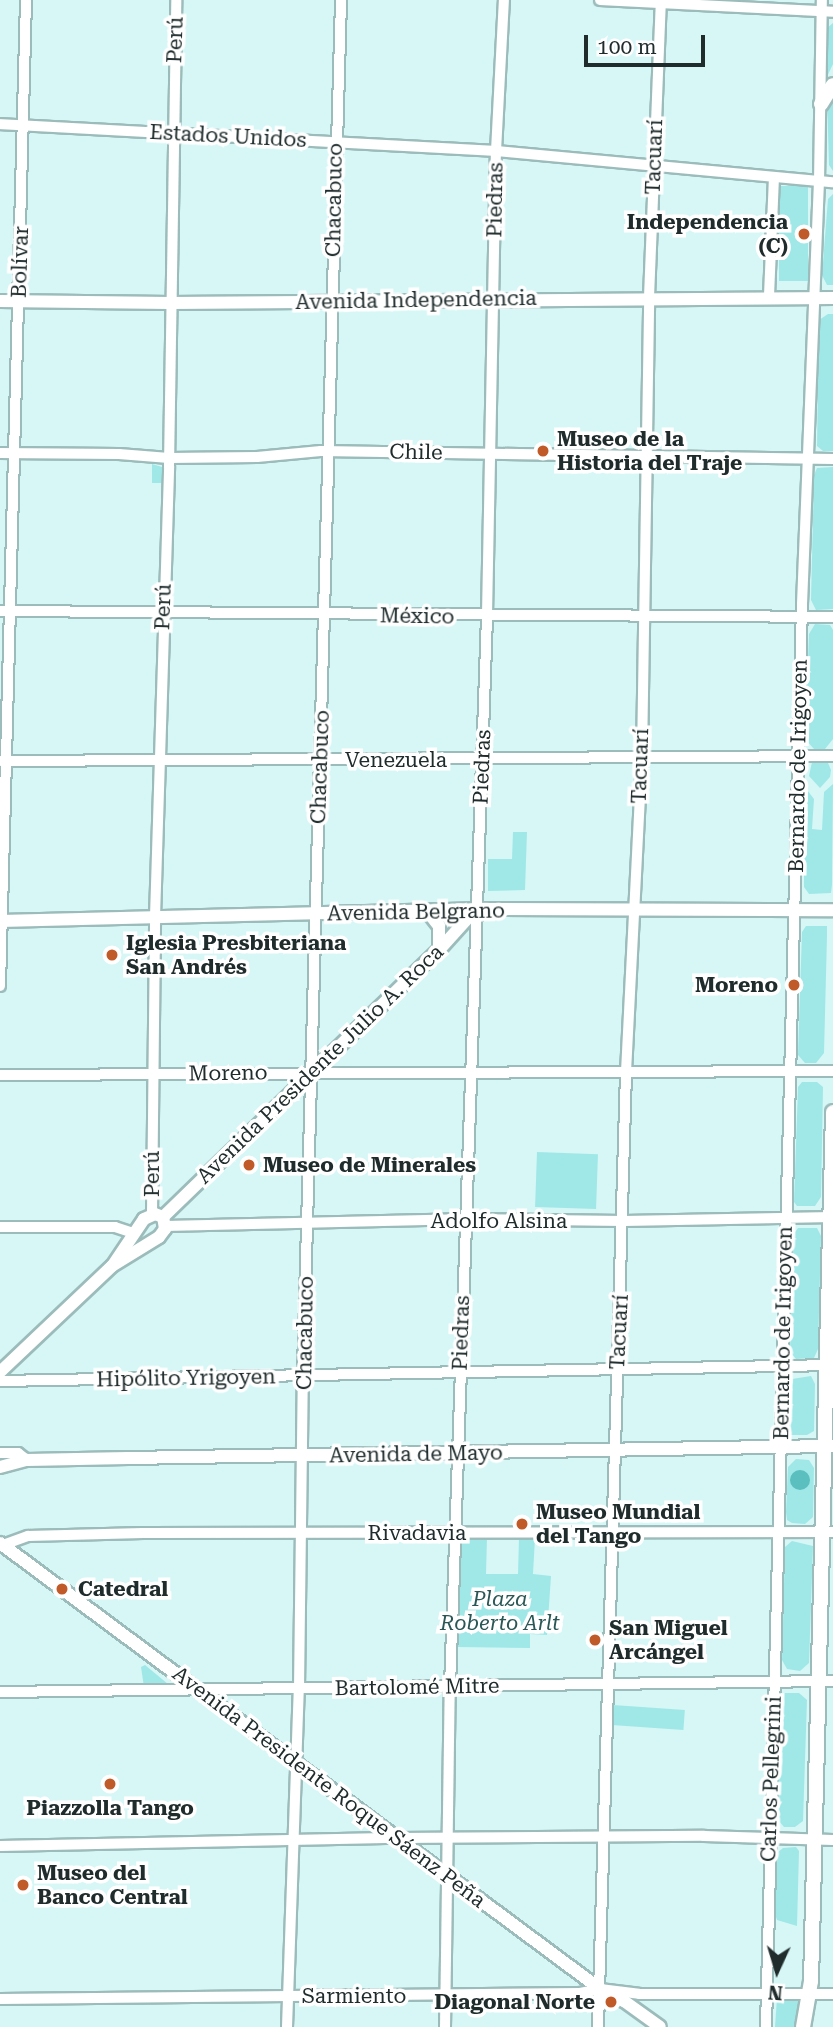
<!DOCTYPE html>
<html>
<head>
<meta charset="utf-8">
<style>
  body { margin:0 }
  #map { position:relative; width:833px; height:2027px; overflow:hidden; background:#d6f7f6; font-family:"Roboto Serif",serif }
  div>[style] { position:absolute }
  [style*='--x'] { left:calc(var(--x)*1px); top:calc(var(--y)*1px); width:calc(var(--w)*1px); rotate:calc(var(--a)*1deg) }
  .green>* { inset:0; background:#9fe8e7; transform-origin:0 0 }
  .water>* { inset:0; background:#5abfbe }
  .round { border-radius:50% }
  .roads { filter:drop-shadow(2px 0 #9cbcbb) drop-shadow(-2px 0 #9cbcbb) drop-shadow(0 2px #9cbcbb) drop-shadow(0 -2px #9cbcbb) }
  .minor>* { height:10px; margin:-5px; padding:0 5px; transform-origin:5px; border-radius:5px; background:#fff }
  .major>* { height:12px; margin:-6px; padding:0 6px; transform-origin:6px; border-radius:6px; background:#fff }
  .highway>* { height:14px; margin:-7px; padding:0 7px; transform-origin:7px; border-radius:7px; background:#fff }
  .dots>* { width:19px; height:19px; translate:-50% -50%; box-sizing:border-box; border:4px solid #fff; border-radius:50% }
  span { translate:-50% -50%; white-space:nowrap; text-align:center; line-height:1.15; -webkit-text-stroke:7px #fff; paint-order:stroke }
  .street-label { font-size:21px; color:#202c2c }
  .poi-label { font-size:21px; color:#202c2c; font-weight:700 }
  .right { translate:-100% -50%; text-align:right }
  .left { translate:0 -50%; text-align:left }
  .park-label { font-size:21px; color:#2a5756; font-style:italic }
  .north { position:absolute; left:742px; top:1936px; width:70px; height:70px; -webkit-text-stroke:5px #fff; paint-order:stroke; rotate:184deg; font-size:19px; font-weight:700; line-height:28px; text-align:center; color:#202c2c }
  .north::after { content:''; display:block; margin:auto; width:24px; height:32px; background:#202c2c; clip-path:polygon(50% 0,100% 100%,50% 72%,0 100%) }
  .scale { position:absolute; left:584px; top:35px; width:121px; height:32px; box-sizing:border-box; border:4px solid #202c2c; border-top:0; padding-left:9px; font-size:21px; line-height:24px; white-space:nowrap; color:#202c2c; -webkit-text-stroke:5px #fff; paint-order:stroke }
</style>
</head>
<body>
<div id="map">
  <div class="green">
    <div style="clip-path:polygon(833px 23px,833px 64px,824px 83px,827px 28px)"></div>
    <div style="clip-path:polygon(833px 89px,833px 171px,829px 165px,827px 97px)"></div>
    <div style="left:779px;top:186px;width:29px;height:95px"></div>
    <div style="clip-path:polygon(833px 194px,833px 285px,827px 285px,822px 275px,828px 199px)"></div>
    <div style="clip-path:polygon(828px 314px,833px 314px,833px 451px,823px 451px,817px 446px,819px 320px)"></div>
    <div style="clip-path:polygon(152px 464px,162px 467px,162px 483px,152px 483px)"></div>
    <div style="clip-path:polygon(833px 467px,833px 609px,816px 610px,811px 600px,814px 475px,817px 468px)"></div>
    <div style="clip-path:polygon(815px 624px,830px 625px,833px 630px,833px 739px,825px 749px,814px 749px,805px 739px,809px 634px)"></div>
    <div style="clip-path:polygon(812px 762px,828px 763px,831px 770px,830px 777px,820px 788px,809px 776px)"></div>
    <div style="clip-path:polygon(833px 784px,832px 885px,831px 893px,809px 894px,804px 887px,804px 786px,814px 799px,812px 829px,822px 830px,824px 792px)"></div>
    <div style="clip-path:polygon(513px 832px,527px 832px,525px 890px,488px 891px,488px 859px,512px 859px)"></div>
    <div style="clip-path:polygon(806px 926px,827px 926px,827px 936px,824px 1053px,816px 1063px,805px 1063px,798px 1055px,802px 932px)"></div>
    <div style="clip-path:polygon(802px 1082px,817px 1082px,823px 1087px,821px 1197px,815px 1206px,797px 1206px,794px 1202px,798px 1087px)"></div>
    <div style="left:537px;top:1152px;width:61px;height:55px;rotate:2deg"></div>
    <div style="clip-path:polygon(798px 1228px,817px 1228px,821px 1236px,818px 1349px,814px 1358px,796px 1359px,790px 1352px,793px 1235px)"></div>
    <div style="clip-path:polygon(811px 1376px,815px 1384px,814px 1431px,807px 1435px,791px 1435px,792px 1379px)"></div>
    <div style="clip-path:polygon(796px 1459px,809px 1460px,814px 1468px,813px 1517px,805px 1524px,792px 1523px,787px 1520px,786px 1512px,788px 1467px)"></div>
    <div style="clip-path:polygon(464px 1538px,487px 1538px,486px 1574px,518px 1574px,519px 1538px,535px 1538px,533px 1574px,551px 1576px,547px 1635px,530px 1634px,530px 1648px,458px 1647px,459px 1543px)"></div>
    <div style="clip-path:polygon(792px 1541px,813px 1546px,809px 1663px,800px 1671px,787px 1669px,782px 1660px,785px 1547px)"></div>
    <div style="clip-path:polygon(145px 1665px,168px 1684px,167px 1686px,144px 1687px,141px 1667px)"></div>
    <div style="clip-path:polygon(785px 1693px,799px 1693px,807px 1700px,803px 1821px,795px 1827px,784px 1827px,778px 1820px,781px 1697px)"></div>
    <div style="left:613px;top:1705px;width:72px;height:20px;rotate:4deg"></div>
    <div style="clip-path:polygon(796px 1847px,799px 1851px,797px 1926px,777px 1920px,775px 1914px,777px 1853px,783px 1848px)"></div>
    <div style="clip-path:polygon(777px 1998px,797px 1998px,800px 2001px,796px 2027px,775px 2027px)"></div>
  </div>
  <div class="water">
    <div class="round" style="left:790px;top:1470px;width:20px;height:20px"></div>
  </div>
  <div class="roads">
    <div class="minor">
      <div style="--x:600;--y:0;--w:233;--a:2.9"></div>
      <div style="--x:0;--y:124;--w:497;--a:3.1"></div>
      <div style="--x:496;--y:151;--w:338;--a:5.3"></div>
      <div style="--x:769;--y:296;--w:117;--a:-87.6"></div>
      <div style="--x:0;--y:453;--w:119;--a:0.5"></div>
      <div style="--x:119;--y:454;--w:50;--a:4.6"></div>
      <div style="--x:169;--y:458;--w:88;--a:-0.7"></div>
      <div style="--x:257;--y:457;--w:64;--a:-5.4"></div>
      <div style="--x:321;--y:451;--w:512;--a:0.9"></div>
      <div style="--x:0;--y:611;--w:833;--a:0.41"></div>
      <div style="--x:1;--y:761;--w:832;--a:-0.34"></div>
      <div style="--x:0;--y:986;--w:986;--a:-88.49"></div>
      <div style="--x:0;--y:1075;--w:833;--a:-0.28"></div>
      <div style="--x:152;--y:1214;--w:297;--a:-89.4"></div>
      <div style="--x:155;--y:917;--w:451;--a:-88.2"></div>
      <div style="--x:169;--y:466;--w:466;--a:-89.1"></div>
      <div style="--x:165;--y:1226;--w:305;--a:-1.3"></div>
      <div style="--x:470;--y:1219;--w:154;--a:0.7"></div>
      <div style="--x:624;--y:1221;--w:209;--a:-1.1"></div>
      <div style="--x:0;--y:1227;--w:115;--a:0"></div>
      <div style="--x:115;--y:1227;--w:20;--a:18"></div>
      <div style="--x:0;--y:1381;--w:832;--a:-1.1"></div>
      <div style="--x:0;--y:1453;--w:18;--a:0"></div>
      <div style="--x:18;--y:1453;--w:11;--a:38"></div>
      <div style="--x:3;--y:1545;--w:27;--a:-20"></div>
      <div style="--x:28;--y:1536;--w:115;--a:-1.5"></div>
      <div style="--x:143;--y:1533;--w:690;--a:-0.08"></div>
      <div style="--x:0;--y:1692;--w:833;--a:-0.76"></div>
      <div style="--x:0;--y:1846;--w:398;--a:-1.2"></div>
      <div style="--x:398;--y:1838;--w:306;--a:-0.4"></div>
      <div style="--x:704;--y:1836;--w:129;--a:1.8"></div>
      <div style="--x:0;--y:1999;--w:580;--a:-0.59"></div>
      <div style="--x:580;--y:1993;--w:20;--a:-11"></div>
      <div style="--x:600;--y:1989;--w:39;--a:7"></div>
      <div style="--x:639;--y:1994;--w:194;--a:0"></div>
      <div style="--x:287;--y:2027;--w:338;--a:-88"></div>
      <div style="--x:299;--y:1689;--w:320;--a:-89.3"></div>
      <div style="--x:303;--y:1369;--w:1370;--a:-88.41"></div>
      <div style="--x:445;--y:2027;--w:340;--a:-89.2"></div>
      <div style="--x:450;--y:1687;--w:1073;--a:-88.02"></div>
      <div style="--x:487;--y:615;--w:464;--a:-88.9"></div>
      <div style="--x:496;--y:151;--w:151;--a:-87"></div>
      <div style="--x:598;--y:2027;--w:955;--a:-88.32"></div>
      <div style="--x:626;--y:1072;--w:315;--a:-87.1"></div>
      <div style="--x:642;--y:757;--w:460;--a:-89.1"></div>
      <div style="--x:649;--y:297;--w:297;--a:-87.7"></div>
      <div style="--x:766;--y:2027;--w:1423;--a:-88.55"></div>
      <div style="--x:802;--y:604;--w:422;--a:-87.7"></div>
      <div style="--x:819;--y:182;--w:182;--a:-89.1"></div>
    </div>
    <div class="major">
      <div style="--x:0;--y:301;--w:170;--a:0.7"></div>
      <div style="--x:170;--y:303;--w:663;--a:-0.43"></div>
      <div style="--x:428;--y:912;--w:18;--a:52"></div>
      <div style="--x:439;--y:926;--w:24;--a:90"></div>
      <div style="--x:0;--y:921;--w:476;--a:-1.4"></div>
      <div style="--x:476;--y:909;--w:357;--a:0.2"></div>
      <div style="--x:163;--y:1217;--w:384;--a:-44.1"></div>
      <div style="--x:439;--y:950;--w:55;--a:-47.9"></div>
      <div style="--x:113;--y:1265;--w:55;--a:-56"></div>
      <div style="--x:144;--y:1219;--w:12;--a:-24"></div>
      <div style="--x:155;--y:1214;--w:9;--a:21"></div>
      <div style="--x:0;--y:1372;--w:154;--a:-43.4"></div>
      <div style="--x:112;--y:1266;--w:55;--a:-31.7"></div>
      <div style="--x:159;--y:1237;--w:10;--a:-53"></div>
      <div style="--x:165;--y:1229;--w:12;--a:-99"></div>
      <div style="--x:0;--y:1467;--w:28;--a:-15"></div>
      <div style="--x:27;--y:1460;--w:101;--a:-1.1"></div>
      <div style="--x:128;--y:1458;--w:705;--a:-0.98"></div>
      <div style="--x:0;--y:1543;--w:748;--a:36.62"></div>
      <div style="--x:600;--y:1989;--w:27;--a:27"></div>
      <div style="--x:624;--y:2001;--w:44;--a:35.8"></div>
    </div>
    <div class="highway">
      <div style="--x:821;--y:104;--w:22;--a:-58"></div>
      <div style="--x:803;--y:2027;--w:47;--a:-80.1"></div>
      <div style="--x:811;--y:1981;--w:869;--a:-88.55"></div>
    </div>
  </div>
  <div class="dots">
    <div style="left:804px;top:234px;background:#c05b29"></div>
    <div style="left:543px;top:451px;background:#c05b29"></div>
    <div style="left:112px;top:955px;background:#c05b29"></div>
    <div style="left:794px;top:985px;background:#c05b29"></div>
    <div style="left:249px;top:1165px;background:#c05b29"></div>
    <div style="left:522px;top:1524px;background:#c05b29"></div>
    <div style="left:62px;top:1589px;background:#c05b29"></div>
    <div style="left:595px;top:1640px;background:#c05b29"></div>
    <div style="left:110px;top:1784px;background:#c05b29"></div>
    <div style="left:23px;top:1885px;background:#c05b29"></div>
    <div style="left:611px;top:2002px;background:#c05b29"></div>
  </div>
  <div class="street-label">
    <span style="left:175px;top:40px;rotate:-88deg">Perú</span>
    <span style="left:228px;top:136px;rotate:3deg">Estados Unidos</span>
    <span style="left:654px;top:157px;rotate:-88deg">Tacuarí</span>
    <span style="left:334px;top:200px;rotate:-89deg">Chacabuco</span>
    <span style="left:495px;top:200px;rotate:-89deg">Piedras</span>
    <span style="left:20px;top:262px;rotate:-88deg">Bolívar</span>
    <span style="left:416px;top:300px;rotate:-1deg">Avenida Independencia</span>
    <span style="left:416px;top:452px;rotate:1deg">Chile</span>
    <span style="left:163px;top:607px;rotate:-88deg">Perú</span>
    <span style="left:417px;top:616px;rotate:1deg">México</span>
    <span style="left:396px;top:760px">Venezuela</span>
    <span style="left:640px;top:766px;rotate:-88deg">Tacuarí</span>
    <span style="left:798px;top:766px;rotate:-89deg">Bernardo de Irigoyen</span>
    <span style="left:320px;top:767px;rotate:-88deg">Chacabuco</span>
    <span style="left:482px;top:767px;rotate:-88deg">Piedras</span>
    <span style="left:416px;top:912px;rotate:-1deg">Avenida Belgrano</span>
    <span style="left:320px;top:1064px;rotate:-44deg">Avenida Presidente Julio A. Roca</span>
    <span style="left:228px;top:1073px;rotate:-1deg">Moreno</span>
    <span style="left:152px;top:1174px;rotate:-90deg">Perú</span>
    <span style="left:499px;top:1221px">Adolfo Alsina</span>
    <span style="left:619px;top:1332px;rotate:-87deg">Tacuarí</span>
    <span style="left:305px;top:1333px;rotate:-89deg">Chacabuco</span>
    <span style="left:461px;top:1333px;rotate:-88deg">Piedras</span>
    <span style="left:783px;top:1333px;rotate:-89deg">Bernardo de Irigoyen</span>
    <span style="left:186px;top:1378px;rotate:-1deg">Hipólito Yrigoyen</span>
    <span style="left:416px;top:1454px;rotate:-1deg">Avenida de Mayo</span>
    <span style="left:417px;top:1533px">Rivadavia</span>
    <span style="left:417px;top:1687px;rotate:-1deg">Bartolomé Mitre</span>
    <span style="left:771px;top:1779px;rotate:-88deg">Carlos Pellegrini</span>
    <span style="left:329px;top:1787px;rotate:37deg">Avenida Presidente Roque Sáenz Peña</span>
    <span style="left:354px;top:1996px">Sarmiento</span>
  </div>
  <div class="poi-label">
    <span class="right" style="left:788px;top:234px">Independencia<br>(C)</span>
    <span class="left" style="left:557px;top:451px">Museo de la<br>Historia del Traje</span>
    <span class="left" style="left:126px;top:955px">Iglesia Presbiteriana<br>San Andrés</span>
    <span class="right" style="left:778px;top:985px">Moreno</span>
    <span class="left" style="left:263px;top:1165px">Museo de Minerales</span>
    <span class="left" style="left:536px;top:1524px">Museo Mundial<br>del Tango</span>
    <span class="left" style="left:78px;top:1589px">Catedral</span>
    <span class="left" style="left:609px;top:1640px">San Miguel<br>Arcángel</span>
    <span style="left:110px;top:1808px">Piazzolla Tango</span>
    <span class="left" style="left:37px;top:1885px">Museo del<br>Banco Central</span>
    <span class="right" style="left:595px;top:2002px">Diagonal Norte</span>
  </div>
  <div class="park-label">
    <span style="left:500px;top:1611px">Plaza<br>Roberto Arlt</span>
  </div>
  <div class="north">N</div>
  <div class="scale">100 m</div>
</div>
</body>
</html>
